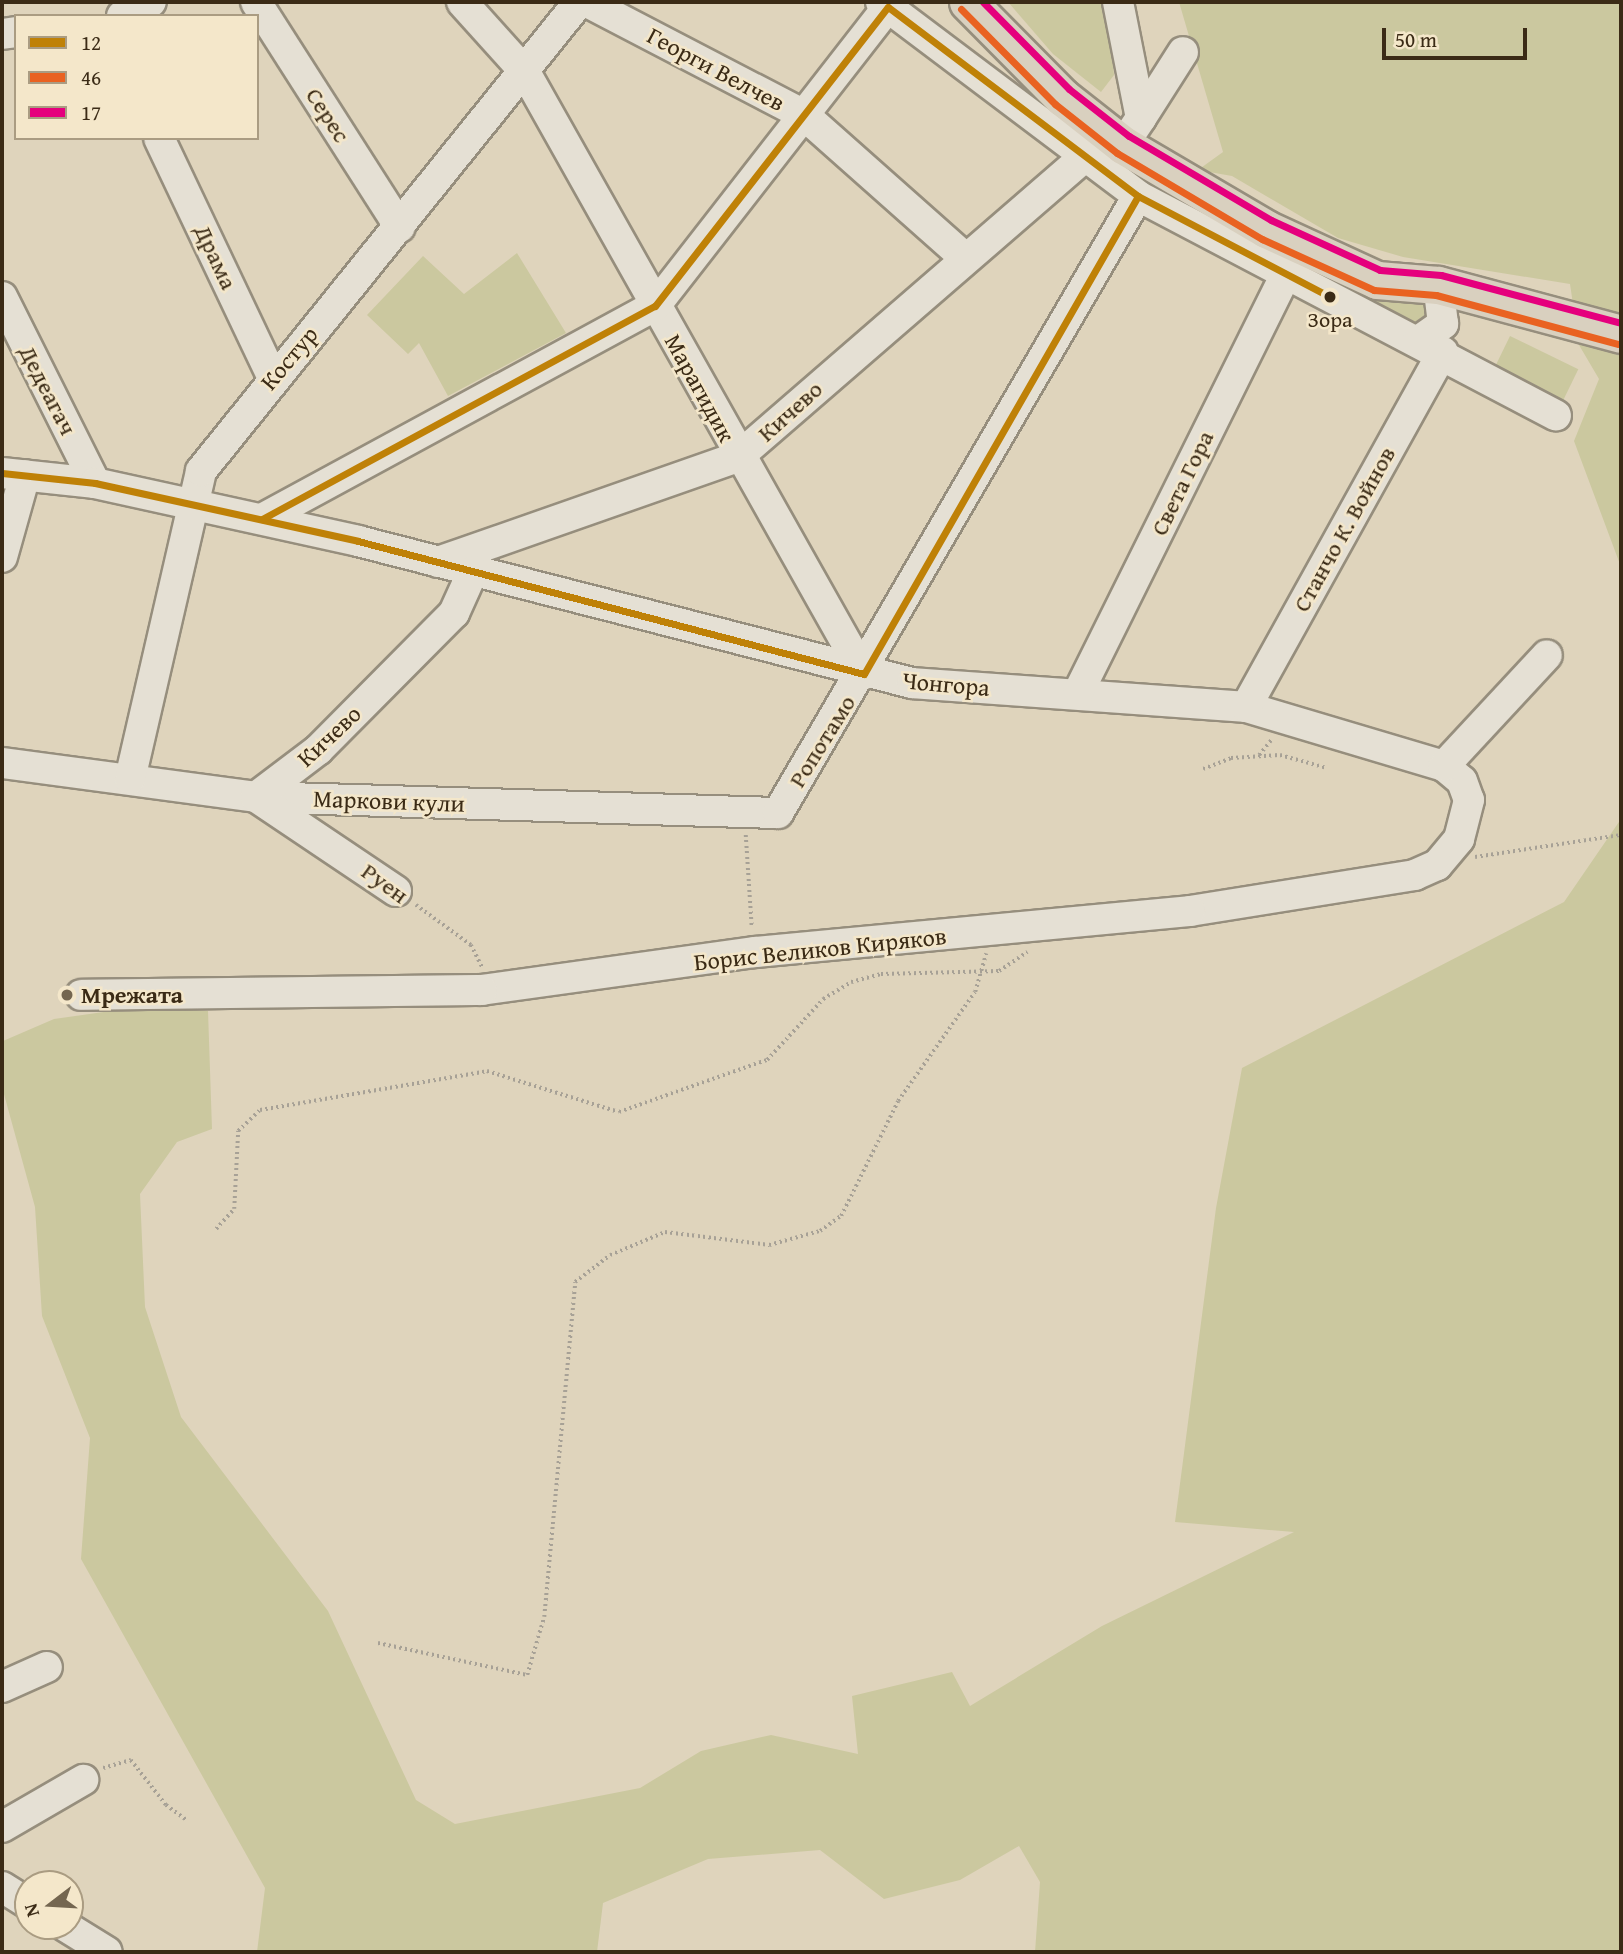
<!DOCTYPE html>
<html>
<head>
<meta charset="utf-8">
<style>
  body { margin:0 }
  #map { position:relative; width:1623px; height:1954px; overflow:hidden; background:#dfd4bc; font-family:"Gentium Book Plus",serif }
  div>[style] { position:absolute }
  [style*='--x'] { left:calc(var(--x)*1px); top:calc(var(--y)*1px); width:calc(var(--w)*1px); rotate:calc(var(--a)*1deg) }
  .green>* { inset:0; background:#cbc89f; transform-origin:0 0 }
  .path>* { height:3.5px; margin-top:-1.75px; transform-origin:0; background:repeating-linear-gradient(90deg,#a7a196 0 2px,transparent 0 5.5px) }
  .roads { filter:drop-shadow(2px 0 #968e7d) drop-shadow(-2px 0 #968e7d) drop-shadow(0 2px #968e7d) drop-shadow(0 -2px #968e7d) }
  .minor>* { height:30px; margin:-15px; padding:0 15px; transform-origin:15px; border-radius:15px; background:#e5e0d4 }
  .major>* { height:37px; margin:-18.5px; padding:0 18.5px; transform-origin:18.5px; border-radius:18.5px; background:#d9d0bf }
  .bus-1>* { height:7px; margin:-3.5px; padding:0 3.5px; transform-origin:3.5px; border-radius:3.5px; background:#bf8107 }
  .bus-2>* { height:7px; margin:-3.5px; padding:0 3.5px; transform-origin:3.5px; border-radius:3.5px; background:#e96221 }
  .bus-3>* { height:7px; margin:-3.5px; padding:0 3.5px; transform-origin:3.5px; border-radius:3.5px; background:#e5007d }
  .dots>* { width:19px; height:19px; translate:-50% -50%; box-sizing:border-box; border:4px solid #f4e7ca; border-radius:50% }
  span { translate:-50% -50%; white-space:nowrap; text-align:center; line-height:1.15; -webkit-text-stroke:5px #f4e7ca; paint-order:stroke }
  .bus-label { font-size:22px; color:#3b2b16 }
  .street-label { font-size:24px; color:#3b2b16 }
  .poi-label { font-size:24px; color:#3b2b16; font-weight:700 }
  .left { translate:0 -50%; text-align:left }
  .frame { position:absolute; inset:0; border:4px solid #3b2b16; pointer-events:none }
  .legend { position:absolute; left:14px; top:14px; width:245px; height:126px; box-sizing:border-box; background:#f4e7ca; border:2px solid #aa9c82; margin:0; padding:9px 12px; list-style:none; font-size:21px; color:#3b2b16 }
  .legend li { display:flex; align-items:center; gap:14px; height:35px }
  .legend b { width:35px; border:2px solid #aa9c82 }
  .north { position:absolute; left:14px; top:1870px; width:70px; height:70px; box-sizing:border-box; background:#f4e7ca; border:2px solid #aa9c82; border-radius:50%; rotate:253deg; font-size:19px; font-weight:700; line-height:28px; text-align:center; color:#3b2b16 }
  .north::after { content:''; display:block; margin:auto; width:24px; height:32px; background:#746650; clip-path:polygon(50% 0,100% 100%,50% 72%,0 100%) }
  .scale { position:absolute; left:1382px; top:28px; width:145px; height:32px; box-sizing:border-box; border:4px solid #3b2b16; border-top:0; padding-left:9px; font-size:21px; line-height:24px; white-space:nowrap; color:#3b2b16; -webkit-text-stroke:5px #f4e7ca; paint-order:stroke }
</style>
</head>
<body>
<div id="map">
  <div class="green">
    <div style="clip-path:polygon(1008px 2px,1108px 2px,1114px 75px,1101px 92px,1053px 54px)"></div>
    <div style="clip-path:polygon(1179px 2px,1621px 2px,1621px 567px,1574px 441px,1599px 379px,1579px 345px,1570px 284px,1403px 257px,1338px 238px,1232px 176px,1198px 170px,1223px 152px)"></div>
    <div style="clip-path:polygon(517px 253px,566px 333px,448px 396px,419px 343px,408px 354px,367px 315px,423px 256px,464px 294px)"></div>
    <div style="clip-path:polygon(1372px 287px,1423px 295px,1427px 316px,1414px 322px,1367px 297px)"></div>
    <div style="left:1510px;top:336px;width:76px;height:45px;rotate:26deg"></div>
    <div style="clip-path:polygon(1621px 819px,1621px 1952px,1035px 1952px,1040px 1882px,1019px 1846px,960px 1880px,884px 1899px,820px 1850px,708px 1859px,603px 1903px,597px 1952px,257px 1952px,265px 1888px,81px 1559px,90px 1438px,42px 1316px,35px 1207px,2px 1087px,3px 1041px,54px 1019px,139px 1007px,208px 1011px,212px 1129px,177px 1142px,140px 1194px,145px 1307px,181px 1417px,328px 1611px,416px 1800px,455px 1824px,640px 1788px,701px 1751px,771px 1735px,858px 1754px,852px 1696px,952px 1672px,970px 1706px,1102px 1626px,1294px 1532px,1175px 1522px,1216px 1208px,1242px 1068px,1564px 902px)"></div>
  </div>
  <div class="path">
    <div style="--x:1259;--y:755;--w:19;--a:-51"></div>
    <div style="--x:1203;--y:769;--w:30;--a:-21"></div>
    <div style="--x:1231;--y:758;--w:49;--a:-3.5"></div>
    <div style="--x:1280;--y:755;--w:49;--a:15.5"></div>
    <div style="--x:746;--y:835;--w:93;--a:86.3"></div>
    <div style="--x:1475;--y:857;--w:148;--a:-8.6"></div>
    <div style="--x:416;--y:905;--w:68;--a:36"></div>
    <div style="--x:471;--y:945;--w:25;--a:63"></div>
    <div style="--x:216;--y:1229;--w:27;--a:-48"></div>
    <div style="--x:234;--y:1209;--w:78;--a:-87.1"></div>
    <div style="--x:238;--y:1131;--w:30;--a:-44"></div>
    <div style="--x:260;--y:1110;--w:230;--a:-9.7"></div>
    <div style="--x:487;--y:1071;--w:138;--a:17.3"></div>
    <div style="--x:619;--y:1112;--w:157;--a:-19.4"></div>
    <div style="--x:767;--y:1060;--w:83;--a:-47.4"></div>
    <div style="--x:823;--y:999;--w:33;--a:-31"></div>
    <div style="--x:851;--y:982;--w:31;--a:-15"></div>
    <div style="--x:881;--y:974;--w:118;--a:-1.5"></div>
    <div style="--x:999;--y:971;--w:34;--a:-34"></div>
    <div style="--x:378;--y:1643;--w:152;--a:12.1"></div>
    <div style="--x:527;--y:1675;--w:60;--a:-73.7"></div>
    <div style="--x:544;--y:1617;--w:336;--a:-84.7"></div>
    <div style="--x:575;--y:1282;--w:44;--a:-37.6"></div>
    <div style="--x:610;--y:1255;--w:60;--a:-22.7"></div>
    <div style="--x:665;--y:1232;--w:105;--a:7.1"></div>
    <div style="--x:769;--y:1245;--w:53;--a:-15.4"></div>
    <div style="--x:820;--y:1231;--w:26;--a:-36"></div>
    <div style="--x:841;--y:1216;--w:128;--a:-63.6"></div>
    <div style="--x:898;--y:1101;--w:133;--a:-54.8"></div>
    <div style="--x:975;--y:992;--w:40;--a:-74"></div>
    <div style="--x:103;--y:1768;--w:29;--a:-16"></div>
    <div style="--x:131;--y:1760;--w:57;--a:52.1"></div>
    <div style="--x:166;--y:1805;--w:27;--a:36"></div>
  </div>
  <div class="roads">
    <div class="minor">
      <div style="--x:256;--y:2;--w:267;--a:57.4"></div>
      <div style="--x:462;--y:2;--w:94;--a:48"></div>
      <div style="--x:525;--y:72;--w:691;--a:60.62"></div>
      <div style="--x:587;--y:2;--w:245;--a:27.5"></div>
      <div style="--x:804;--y:115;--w:214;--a:41.6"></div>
      <div style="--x:881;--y:2;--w:322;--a:37"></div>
      <div style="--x:1138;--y:196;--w:472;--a:27.7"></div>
      <div style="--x:1118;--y:2;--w:118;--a:78.8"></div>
      <div style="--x:1141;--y:118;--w:32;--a:124"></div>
      <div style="--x:122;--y:16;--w:32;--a:-26"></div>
      <div style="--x:2;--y:34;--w:14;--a:-8"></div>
      <div style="--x:1141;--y:118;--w:78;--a:-57.5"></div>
      <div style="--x:159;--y:138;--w:263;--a:64.6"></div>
      <div style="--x:2;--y:297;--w:208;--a:63.4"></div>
      <div style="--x:1417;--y:342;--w:32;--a:-35"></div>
      <div style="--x:1443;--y:324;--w:39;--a:-97"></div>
      <div style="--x:2;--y:473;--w:94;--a:6.1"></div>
      <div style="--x:95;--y:483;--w:269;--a:12.4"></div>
      <div style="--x:358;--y:541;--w:572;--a:14.38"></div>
      <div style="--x:912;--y:683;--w:335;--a:4.1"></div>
      <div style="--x:1246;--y:707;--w:207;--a:16.6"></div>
      <div style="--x:1444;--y:766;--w:23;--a:40"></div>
      <div style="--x:1462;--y:781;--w:20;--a:70"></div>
      <div style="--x:1469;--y:800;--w:40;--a:104.4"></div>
      <div style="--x:1459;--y:839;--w:34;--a:130"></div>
      <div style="--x:1437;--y:865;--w:24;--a:156"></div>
      <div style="--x:1415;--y:875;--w:228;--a:170.9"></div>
      <div style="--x:1190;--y:911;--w:437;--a:174.6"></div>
      <div style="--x:755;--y:952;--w:276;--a:172.1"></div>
      <div style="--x:482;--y:990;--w:401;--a:179.3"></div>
      <div style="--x:262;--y:519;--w:447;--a:-28.5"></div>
      <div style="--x:655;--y:306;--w:379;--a:-52.1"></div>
      <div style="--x:2;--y:557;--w:85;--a:-74.3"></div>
      <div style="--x:438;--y:562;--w:318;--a:-19.3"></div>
      <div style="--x:738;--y:457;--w:458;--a:-40.9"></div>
      <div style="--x:1078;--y:693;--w:468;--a:-63.6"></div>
      <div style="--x:1246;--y:707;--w:406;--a:-61"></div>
      <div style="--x:2;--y:763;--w:256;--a:7.6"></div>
      <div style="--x:256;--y:797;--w:522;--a:1.76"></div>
      <div style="--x:778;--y:813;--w:714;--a:-59.74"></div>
      <div style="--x:1444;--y:766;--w:151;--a:-47.1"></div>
      <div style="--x:130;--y:779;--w:316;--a:-77"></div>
      <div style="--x:201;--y:471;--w:602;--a:-51.13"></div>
      <div style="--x:396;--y:891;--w:169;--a:-146.1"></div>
      <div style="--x:256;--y:797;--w:78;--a:-37.2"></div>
      <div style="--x:318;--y:750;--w:193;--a:-45.2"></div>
      <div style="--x:454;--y:613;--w:46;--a:-65.7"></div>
      <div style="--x:2;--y:1687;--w:49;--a:-24"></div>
      <div style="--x:2;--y:1827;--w:94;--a:-30.1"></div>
      <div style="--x:2;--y:1887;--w:31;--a:32"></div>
      <div style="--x:65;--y:1926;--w:49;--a:31.8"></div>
    </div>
    <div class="major">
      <div style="--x:968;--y:2;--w:134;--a:45.3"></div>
      <div style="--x:1062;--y:97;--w:78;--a:38.2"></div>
      <div style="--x:1123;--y:145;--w:166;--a:30.4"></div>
      <div style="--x:1266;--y:229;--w:122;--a:24.7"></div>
      <div style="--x:1377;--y:280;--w:61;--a:4.7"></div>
      <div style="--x:1438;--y:285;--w:189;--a:15"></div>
    </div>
  </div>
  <div class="bus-1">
    <div style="--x:2;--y:473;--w:94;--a:6.1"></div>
    <div style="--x:95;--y:483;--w:269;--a:12.4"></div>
    <div style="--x:358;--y:541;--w:523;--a:14.73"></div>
    <div style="--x:864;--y:674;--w:551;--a:-60.18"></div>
    <div style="--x:262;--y:519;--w:447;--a:-28.5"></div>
    <div style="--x:655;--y:306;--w:379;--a:-52.1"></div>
    <div style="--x:888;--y:7;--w:313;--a:37.1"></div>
    <div style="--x:1138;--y:196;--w:217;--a:27.7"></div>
  </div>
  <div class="bus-2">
    <div style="--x:961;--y:9;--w:134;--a:45.3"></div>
    <div style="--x:1055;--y:104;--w:79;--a:38.3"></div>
    <div style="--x:1117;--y:153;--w:169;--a:30.7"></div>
    <div style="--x:1262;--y:239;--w:123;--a:24.5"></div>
    <div style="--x:1374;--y:290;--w:62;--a:4.6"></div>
    <div style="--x:1436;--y:295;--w:188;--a:15.1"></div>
  </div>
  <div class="bus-3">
    <div style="--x:983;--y:2;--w:122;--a:45.3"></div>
    <div style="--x:1069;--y:89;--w:76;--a:38.1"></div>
    <div style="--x:1129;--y:136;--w:165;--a:30.6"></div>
    <div style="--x:1271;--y:220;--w:120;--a:24.6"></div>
    <div style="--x:1380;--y:270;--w:61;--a:4.7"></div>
    <div style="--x:1441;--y:275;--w:186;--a:14.9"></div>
  </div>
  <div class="dots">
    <div style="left:1330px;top:297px;background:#3b2b16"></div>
    <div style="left:67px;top:995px;background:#746650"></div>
  </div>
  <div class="bus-label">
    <span style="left:1330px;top:320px">Зора</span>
  </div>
  <div class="street-label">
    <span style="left:716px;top:69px;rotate:28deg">Георги Велчев</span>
    <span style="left:328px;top:115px;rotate:57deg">Серес</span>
    <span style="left:216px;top:257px;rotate:65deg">Драма</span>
    <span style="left:289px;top:358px;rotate:-50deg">Костур</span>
    <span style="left:700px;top:388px;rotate:61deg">Марагидик</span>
    <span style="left:48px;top:390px;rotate:63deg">Дедеагач</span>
    <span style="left:790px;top:411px;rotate:-42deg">Кичево</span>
    <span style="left:1182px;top:483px;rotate:-64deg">Света Гора</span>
    <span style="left:1344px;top:529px;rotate:-61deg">Станчо К. Войнов</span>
    <span style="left:946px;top:684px;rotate:5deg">Чонгора</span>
    <span style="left:329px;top:736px;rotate:-43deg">Кичево</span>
    <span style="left:822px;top:741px;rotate:-58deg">Ропотамо</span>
    <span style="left:389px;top:801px;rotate:2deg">Маркови кули</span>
    <span style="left:385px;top:883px;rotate:36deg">Руен</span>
    <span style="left:820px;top:949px;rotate:-6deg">Борис Великов Киряков</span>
  </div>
  <div class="poi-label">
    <span class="left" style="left:81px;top:995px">Мрежата</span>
  </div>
  <div class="frame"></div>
  <ul class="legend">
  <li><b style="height:9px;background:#bf8107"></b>12</li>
  <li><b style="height:9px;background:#e96221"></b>46</li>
  <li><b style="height:9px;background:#e5007d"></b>17</li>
  </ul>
  <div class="north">N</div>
  <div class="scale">50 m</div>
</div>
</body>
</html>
